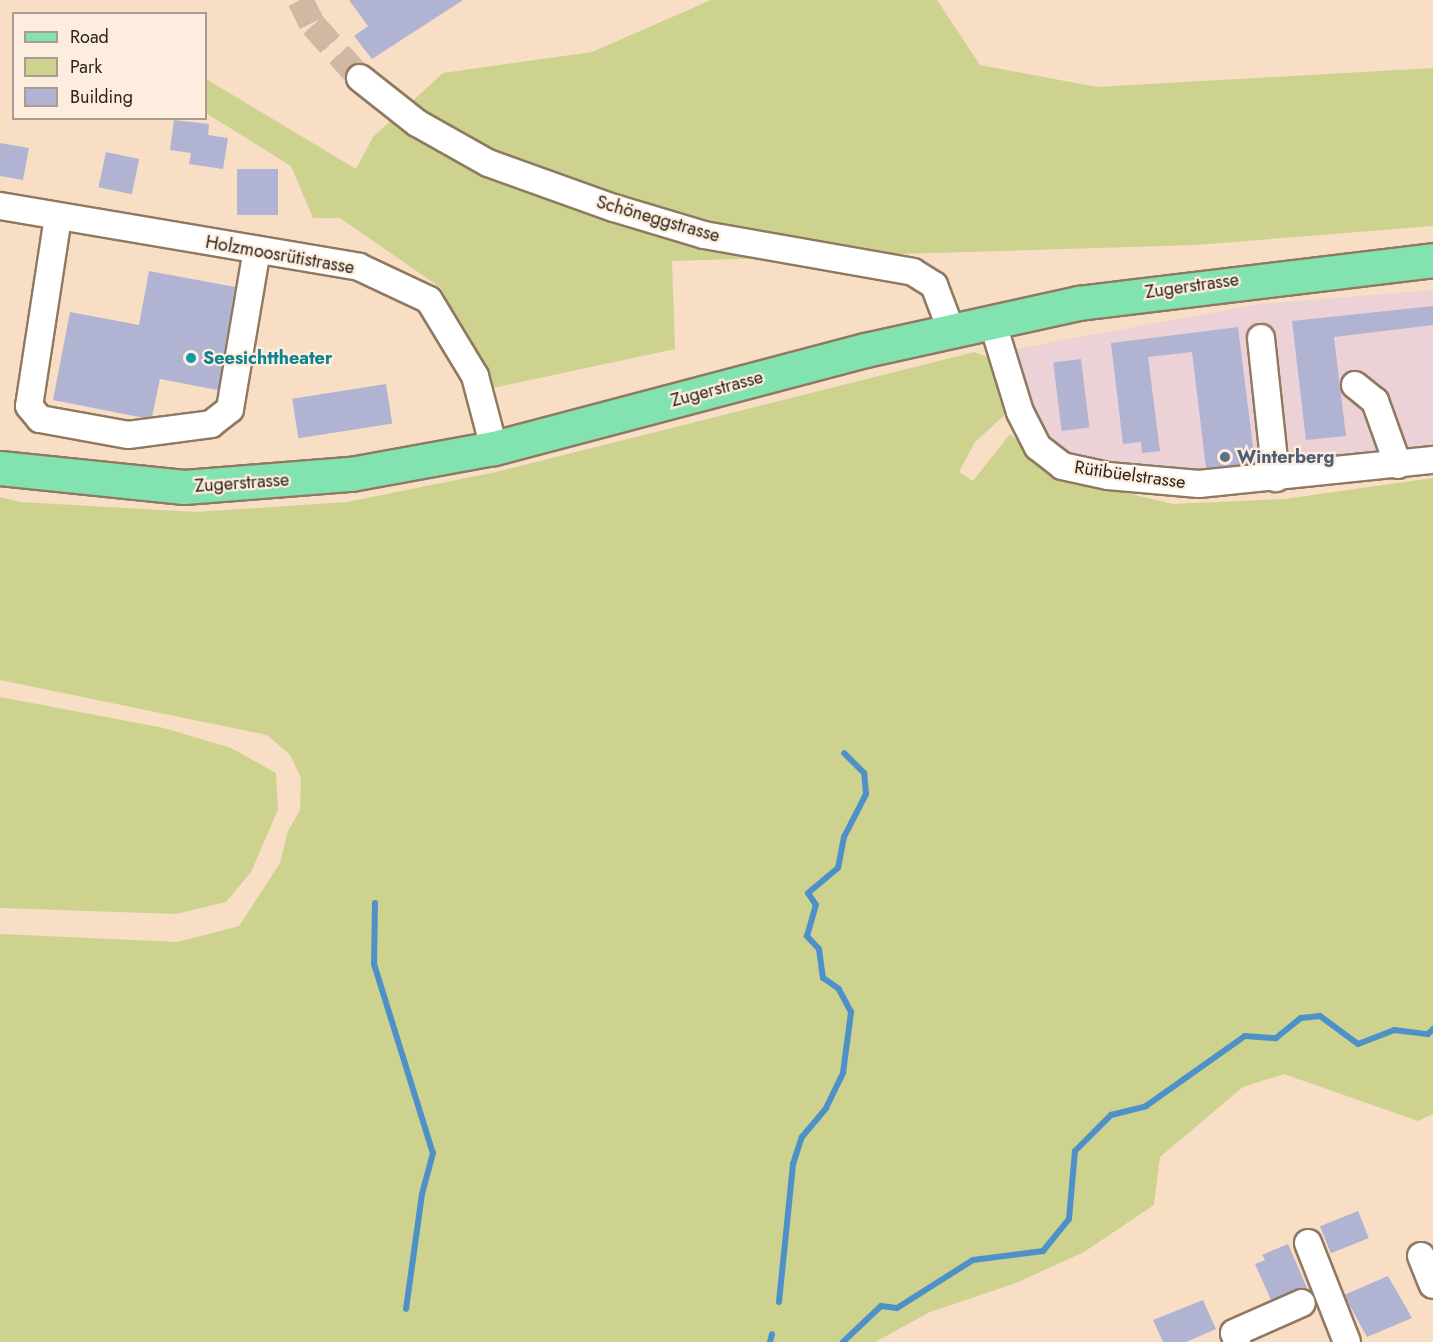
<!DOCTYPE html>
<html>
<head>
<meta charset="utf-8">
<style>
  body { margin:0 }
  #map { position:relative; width:1433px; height:1342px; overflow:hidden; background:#f8dec4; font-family:Jost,sans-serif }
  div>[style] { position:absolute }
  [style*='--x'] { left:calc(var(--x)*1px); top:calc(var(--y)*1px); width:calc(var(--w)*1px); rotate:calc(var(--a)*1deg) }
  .industrial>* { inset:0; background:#ecd1d7 }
  .green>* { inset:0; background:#cdd38f }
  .stream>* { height:6px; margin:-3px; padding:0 3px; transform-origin:3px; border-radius:3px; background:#4e91c9 }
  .building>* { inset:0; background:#b1b3d3; transform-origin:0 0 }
  .minor-tunnel>* { height:26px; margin-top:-13px; transform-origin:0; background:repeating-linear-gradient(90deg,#cfb9a2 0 26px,transparent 0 39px) }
  .roads { filter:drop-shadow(2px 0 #907961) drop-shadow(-2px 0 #907961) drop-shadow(0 2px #907961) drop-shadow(0 -2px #907961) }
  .minor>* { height:26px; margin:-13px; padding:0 13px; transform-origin:13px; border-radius:13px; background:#fff }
  .major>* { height:33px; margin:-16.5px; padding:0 16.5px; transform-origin:16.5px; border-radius:16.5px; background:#83e3b0 }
  .dots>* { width:16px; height:16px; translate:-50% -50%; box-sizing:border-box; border:3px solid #fdedde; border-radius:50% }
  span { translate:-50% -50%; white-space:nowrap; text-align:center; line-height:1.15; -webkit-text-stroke:4.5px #fdedde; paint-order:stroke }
  .street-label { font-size:18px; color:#2d231a }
  .culture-label { font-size:18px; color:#0d838f; font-weight:700 }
  .left { translate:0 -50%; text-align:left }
  .service-label { font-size:18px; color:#4e5e75; font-weight:700 }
  .legend { position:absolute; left:12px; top:12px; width:195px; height:108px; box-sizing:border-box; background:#fdedde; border:2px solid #aa9c90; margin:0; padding:8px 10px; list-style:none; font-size:18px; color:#2d231a }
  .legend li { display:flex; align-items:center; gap:12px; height:30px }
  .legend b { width:30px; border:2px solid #aa9c90 }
</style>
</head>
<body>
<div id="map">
  <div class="industrial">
    <div style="clip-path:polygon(1433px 290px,1433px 446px,1377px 456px,1199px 476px,1070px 458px,1030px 411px,1014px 349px,1260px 304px)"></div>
  </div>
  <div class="green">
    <div style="clip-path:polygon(711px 0,937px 0,980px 65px,1097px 87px,1433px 68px,1433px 226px,1196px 245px,672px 261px,675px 349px,493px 388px,441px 288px,340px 218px,313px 218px,291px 166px,206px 113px,206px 79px,356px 169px,373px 137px,443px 73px,592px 52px)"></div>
    <div style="clip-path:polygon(974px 352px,996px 360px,1008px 412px,975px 442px,959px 472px,973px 481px,1010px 434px,1055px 476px,1173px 504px,1284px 499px,1433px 478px,1433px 1114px,1418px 1121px,1284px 1074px,1243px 1087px,1160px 1157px,1154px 1205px,1084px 1252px,1016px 1283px,930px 1312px,875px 1342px,0 1342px,0 934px,178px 942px,239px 926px,280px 863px,288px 831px,300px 810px,301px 778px,290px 755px,267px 735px,0 680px,0 497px,21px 502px,196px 512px,347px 502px,496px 472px)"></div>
    <div style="clip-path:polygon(0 697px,164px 728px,231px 748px,276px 773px,278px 810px,251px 872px,226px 902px,176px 914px,0 908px)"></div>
  </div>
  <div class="stream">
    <div style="--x:375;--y:903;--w:61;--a:90.9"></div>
    <div style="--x:374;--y:964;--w:198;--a:72.7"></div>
    <div style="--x:433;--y:1153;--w:42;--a:105"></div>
    <div style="--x:422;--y:1194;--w:116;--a:97.9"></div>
    <div style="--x:779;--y:1302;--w:139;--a:-84.2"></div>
    <div style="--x:793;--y:1164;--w:28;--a:-72"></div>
    <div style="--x:802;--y:1137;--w:38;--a:-50"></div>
    <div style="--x:826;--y:1108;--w:39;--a:-64"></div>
    <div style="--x:843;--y:1073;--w:62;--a:-82.5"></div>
    <div style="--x:851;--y:1012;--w:26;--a:-118"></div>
    <div style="--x:839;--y:989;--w:19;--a:-145"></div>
    <div style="--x:823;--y:978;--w:29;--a:-98"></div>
    <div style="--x:819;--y:949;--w:18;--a:-133"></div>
    <div style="--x:807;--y:936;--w:32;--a:-74"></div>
    <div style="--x:816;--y:905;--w:14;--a:-124"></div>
    <div style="--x:808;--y:893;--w:39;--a:-40"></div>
    <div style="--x:838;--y:868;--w:32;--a:-79"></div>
    <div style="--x:844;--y:837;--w:48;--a:-62.9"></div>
    <div style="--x:866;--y:794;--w:21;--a:-95"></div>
    <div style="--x:864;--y:773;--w:28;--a:-135"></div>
    <div style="--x:770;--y:1342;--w:8;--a:-76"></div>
    <div style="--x:843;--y:1342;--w:52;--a:-43.5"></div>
    <div style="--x:881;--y:1306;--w:16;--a:7"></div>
    <div style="--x:897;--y:1308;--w:90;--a:-32.3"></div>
    <div style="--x:973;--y:1260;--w:71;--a:-7.3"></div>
    <div style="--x:1043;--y:1251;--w:41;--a:-50.9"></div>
    <div style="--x:1069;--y:1219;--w:68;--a:-85"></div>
    <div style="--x:1075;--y:1151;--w:51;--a:-45"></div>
    <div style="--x:1111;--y:1115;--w:36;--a:-14"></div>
    <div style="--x:1146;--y:1106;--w:121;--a:-35.3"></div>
    <div style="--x:1245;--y:1036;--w:31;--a:4"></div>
    <div style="--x:1276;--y:1038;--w:32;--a:-39"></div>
    <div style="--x:1301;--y:1018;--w:19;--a:-6"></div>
    <div style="--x:1320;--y:1016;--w:47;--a:36.4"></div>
    <div style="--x:1358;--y:1044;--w:39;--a:-21"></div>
    <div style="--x:1394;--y:1030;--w:34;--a:7"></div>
    <div style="--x:1428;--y:1034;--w:7;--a:-45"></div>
  </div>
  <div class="building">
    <div style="clip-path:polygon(349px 0,463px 0,372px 59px,354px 36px,368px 26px)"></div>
    <div style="clip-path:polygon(174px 120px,209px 124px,208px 135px,228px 138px,223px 169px,189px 164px,191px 153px,170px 150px)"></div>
    <div style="clip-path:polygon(0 143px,29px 148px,23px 180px,0 176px)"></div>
    <div style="left:106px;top:152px;width:34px;height:36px;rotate:12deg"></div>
    <div style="left:237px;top:169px;width:41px;height:46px"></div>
    <div style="clip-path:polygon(149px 271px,235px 287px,218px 390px,160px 379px,152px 417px,144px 418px,53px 400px,70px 312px,139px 325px)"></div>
    <div style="clip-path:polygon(1433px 306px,1433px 325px,1334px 337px,1346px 436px,1306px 440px,1292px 321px)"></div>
    <div style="clip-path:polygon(1238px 327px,1255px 463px,1206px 468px,1192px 352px,1148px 357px,1160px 451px,1142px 453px,1141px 442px,1123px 444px,1111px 343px)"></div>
    <div style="left:1081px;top:359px;width:69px;height:28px;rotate:83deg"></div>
    <div style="left:386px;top:384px;width:40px;height:95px;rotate:81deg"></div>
    <div style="left:1358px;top:1211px;width:29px;height:41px;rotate:68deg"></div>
    <div style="clip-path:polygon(1288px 1244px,1308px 1290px,1297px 1289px,1271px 1300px,1255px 1264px,1265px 1260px,1262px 1255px)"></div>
    <div style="clip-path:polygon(1388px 1276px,1412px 1318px,1367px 1337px,1344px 1295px)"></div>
    <div style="clip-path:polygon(1203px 1300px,1216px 1329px,1186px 1342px,1163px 1342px,1153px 1320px)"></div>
  </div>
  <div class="minor-tunnel">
    <div style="--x:300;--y:0;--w:28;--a:63"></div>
    <div style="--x:313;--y:25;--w:71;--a:48.4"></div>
  </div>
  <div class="roads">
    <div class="minor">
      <div style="--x:360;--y:78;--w:73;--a:38.3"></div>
      <div style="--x:417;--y:123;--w:81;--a:29.4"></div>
      <div style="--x:488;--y:163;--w:134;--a:19.7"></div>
      <div style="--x:614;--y:208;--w:94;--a:16.7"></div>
      <div style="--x:704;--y:235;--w:212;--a:10"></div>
      <div style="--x:913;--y:272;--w:25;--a:32"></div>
      <div style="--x:934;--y:285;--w:48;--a:69.3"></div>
      <div style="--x:0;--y:206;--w:364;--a:9.6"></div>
      <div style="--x:359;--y:267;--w:77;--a:25.2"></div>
      <div style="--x:429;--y:300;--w:89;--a:58.8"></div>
      <div style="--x:475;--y:376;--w:74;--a:75.2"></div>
      <div style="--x:58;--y:217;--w:191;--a:98.7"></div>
      <div style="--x:29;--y:406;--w:17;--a:50"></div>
      <div style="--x:40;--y:419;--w:89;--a:10.3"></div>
      <div style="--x:128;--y:435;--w:84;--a:-7.5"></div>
      <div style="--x:211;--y:424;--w:24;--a:-38"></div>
      <div style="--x:230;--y:409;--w:161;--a:-80.4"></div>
      <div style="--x:992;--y:321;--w:95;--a:72.9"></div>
      <div style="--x:1020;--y:412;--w:39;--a:63"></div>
      <div style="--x:1038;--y:447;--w:31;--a:38"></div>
      <div style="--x:1062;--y:466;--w:47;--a:12.3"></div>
      <div style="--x:1108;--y:476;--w:91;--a:5"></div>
      <div style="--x:1199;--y:484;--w:235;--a:-5.9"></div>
      <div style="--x:1261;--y:338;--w:141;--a:83.9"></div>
      <div style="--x:1355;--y:385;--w:26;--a:39"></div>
      <div style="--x:1375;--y:401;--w:68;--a:70.2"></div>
      <div style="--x:1308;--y:1243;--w:106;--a:68.5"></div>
      <div style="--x:1421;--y:1256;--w:31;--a:68"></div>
      <div style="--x:1237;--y:1342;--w:9;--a:-108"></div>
      <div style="--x:1234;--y:1333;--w:74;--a:-23.8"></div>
    </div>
    <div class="major">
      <div style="--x:0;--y:468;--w:185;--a:5.9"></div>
      <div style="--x:184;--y:487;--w:168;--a:-4.5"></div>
      <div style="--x:351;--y:474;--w:145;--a:-10.3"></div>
      <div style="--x:494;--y:448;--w:384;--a:-14.8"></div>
      <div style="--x:865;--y:350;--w:219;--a:-12.4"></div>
      <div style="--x:1079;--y:303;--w:357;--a:-6.9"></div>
    </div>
  </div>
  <div class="dots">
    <div style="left:191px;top:358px;background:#0f9aa8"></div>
    <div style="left:1225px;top:457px;background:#5c6f8a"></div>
  </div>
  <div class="street-label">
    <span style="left:658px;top:219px;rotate:16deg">Schöneggstrasse</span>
    <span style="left:280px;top:255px;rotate:10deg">Holzmoosrütistrasse</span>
    <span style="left:1192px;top:286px;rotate:-8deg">Zugerstrasse</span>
    <span style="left:717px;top:389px;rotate:-15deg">Zugerstrasse</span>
    <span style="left:1130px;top:475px;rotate:8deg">Rütibüelstrasse</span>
    <span style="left:242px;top:483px;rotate:-4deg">Zugerstrasse</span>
  </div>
  <div class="culture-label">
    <span class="left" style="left:203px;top:358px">Seesichttheater</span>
  </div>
  <div class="service-label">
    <span class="left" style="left:1237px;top:457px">Winterberg</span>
  </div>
  <ul class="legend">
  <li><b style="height:8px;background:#83e3b0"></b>Road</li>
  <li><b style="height:16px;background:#cdd38f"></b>Park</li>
  <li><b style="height:16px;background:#b1b3d3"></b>Building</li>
  </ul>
</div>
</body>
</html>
